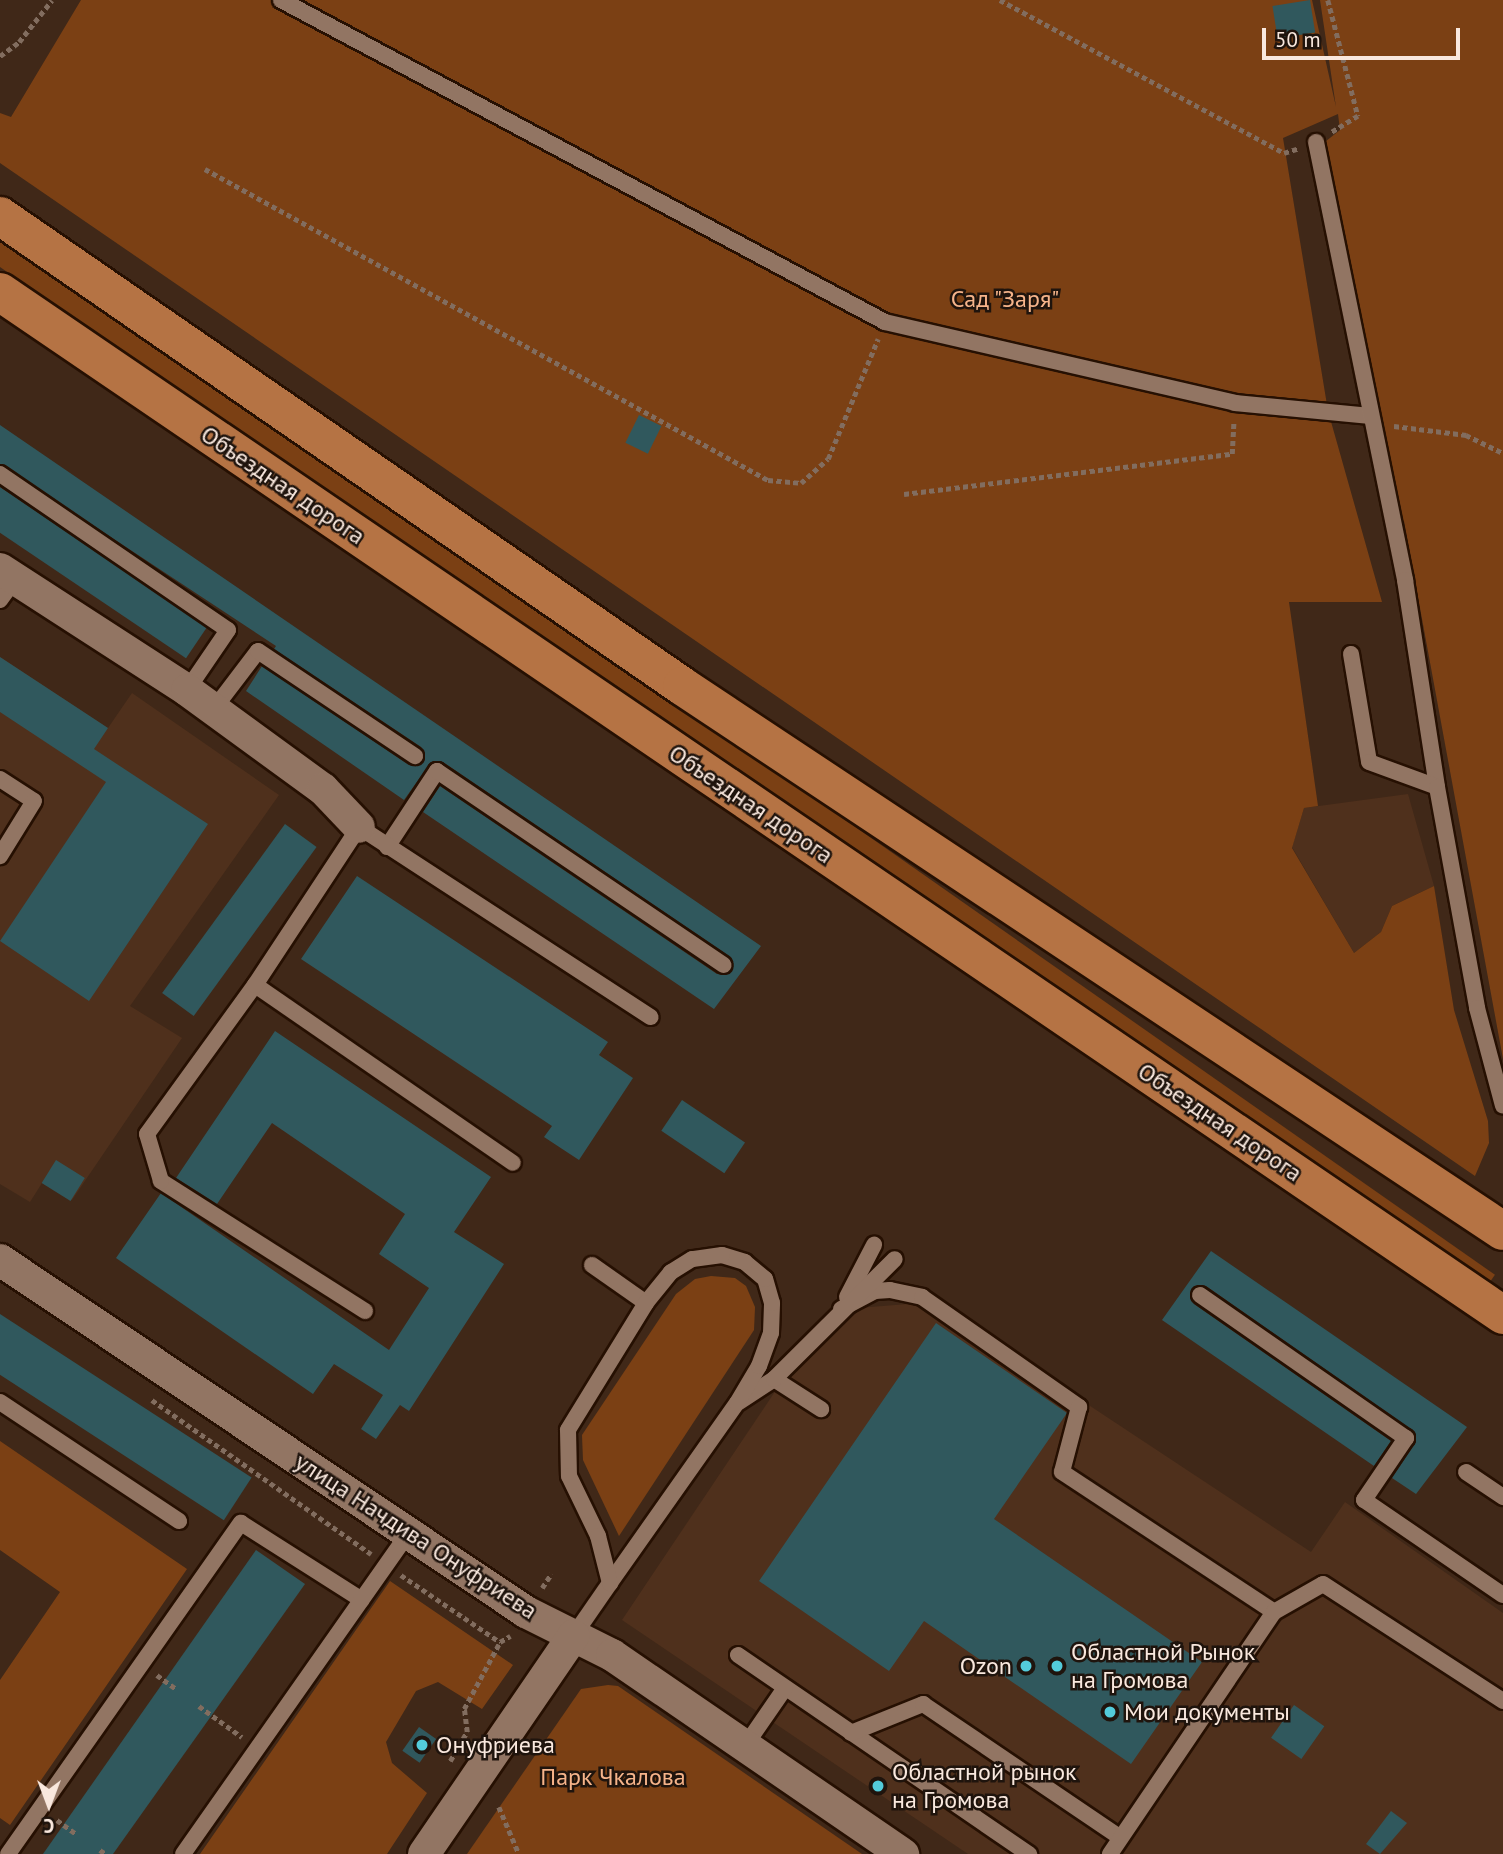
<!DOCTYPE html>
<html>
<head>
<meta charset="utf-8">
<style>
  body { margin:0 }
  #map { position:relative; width:1503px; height:1854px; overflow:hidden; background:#402818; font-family:"PT Sans",sans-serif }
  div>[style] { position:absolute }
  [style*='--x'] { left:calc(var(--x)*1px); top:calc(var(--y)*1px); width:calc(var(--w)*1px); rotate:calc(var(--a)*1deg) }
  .built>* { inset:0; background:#4f301c }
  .green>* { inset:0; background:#7b4014; transform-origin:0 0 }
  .building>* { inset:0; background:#30585d; transform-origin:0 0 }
  .path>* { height:4.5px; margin-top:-2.25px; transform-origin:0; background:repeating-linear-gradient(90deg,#826d5f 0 5px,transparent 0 8.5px) }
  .roads { filter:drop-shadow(2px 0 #261002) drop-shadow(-2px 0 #261002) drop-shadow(0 2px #261002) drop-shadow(0 -2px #261002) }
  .service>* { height:16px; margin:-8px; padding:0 8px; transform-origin:8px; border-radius:8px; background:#927563 }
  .minor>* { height:32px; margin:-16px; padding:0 16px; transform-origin:16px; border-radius:16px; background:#927563 }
  .primary>* { height:38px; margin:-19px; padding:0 19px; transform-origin:19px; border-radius:19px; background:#b57344 }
  .dots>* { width:19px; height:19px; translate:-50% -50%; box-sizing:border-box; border:4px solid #1f140d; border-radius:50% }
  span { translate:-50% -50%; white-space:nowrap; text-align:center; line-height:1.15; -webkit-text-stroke:5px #1f140d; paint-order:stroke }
  .park-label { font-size:24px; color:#f6b48a }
  .street-label { font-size:24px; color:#f9e8de }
  .poi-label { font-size:24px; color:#f9e8de }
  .left { translate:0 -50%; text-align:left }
  .right { translate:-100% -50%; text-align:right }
  .north { position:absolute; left:14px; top:1770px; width:70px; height:70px; -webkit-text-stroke:5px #1f140d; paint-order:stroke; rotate:180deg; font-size:19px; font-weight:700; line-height:28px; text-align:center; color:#f9e8de }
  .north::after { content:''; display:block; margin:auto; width:24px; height:32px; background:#f9e8de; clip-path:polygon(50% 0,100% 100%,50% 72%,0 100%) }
  .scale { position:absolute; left:1262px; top:28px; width:198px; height:32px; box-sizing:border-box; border:4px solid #f9e8de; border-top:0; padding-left:9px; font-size:21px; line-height:24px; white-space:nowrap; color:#f9e8de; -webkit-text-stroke:5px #1f140d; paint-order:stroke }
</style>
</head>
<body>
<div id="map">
  <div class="built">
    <div style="clip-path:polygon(0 657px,108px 728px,132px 693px,279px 795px,130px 1006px,182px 1038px,72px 1200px,42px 1183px,30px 1202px,0 1184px)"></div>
    <div style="clip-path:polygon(1408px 794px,1434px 886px,1392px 906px,1381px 932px,1354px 953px,1292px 847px,1304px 808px)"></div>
    <div style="clip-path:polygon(933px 1302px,1311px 1552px,1345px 1502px,1503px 1613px,1503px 1854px,968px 1854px,622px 1620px,778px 1387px,858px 1308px)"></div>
  </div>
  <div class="green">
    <div style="clip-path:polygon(81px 0,1312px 0,1336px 107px,1320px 0,1503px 0,1503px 1059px,1404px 521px,1386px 532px,1311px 153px,1340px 130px,1338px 114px,1283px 138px,1328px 411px,1382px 602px,1289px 602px,1318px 806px,1304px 808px,1292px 848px,1354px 953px,1381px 932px,1392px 906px,1434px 886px,1454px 1010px,1488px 1121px,1489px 1143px,1475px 1176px,0 163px,0 113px,11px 117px)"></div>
    <div style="left:0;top:228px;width:1825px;height:32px;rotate:35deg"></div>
    <div style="clip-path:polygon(711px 1276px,735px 1278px,746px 1286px,755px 1307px,754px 1330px,619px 1536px,583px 1460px,582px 1435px,676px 1294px,695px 1279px)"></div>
    <div style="clip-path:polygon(0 1441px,187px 1569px,10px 1825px,0 1818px,0 1680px,60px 1592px,0 1550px)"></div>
    <div style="clip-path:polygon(390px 1581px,513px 1665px,482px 1709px,438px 1682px,416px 1691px,386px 1742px,392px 1763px,427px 1793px,387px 1854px,200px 1854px)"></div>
    <div style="clip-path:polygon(608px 1685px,618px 1686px,862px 1854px,467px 1854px,581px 1689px)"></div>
  </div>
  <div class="building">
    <div style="left:1310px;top:0;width:33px;height:38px;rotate:81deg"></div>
    <div style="left:639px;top:415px;width:25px;height:31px;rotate:26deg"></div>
    <div style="clip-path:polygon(0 425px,761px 946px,714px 1009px,423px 812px,440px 786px,717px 974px,731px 971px,729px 956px,443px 762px,429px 765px,404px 800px,246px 691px,262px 666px,409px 765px,424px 761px,421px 747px,274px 649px,276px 646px,0 464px)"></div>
    <div style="left:0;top:487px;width:250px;height:38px;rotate:34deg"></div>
    <div style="clip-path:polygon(0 657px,108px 728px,94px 749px,208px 824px,89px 1001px,0 941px,106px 782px,0 712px)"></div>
    <div style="left:285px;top:824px;width:39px;height:209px;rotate:36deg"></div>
    <div style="clip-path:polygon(357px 876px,608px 1042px,599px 1055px,633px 1078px,579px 1160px,544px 1137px,552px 1126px,301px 959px)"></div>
    <div style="clip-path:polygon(275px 1031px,491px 1177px,454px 1232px,504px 1264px,409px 1411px,400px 1405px,376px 1439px,361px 1429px,383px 1395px,334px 1364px,313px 1394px,116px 1258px,161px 1193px,389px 1350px,429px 1288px,379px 1254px,405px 1214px,272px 1123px,217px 1204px,176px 1178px)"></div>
    <div style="left:682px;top:1100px;width:76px;height:37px;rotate:34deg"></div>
    <div style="left:56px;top:1160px;width:34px;height:27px;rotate:32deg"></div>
    <div style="clip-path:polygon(1211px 1251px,1467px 1427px,1416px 1494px,1392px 1478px,1415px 1443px,1412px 1430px,1206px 1286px,1192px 1289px,1194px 1304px,1391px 1441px,1374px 1466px,1162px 1320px)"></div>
    <div style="left:0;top:1314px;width:300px;height:51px;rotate:33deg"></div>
    <div style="clip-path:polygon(936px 1323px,1067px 1413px,994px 1519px,1202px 1662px,1131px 1764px,924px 1621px,889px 1671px,759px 1581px)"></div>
    <div style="clip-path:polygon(256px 1550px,305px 1584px,113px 1854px,43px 1854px)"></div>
    <div style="left:1294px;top:1705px;width:37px;height:40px;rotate:35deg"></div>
    <div style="left:419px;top:1727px;width:21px;height:29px;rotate:35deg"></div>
    <div style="clip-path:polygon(1391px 1811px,1407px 1823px,1380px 1854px,1366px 1844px)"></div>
  </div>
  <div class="path">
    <div style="--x:1000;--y:0;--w:323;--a:28.3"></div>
    <div style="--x:1284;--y:153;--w:16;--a:-18"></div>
    <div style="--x:1328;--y:0;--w:120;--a:75.5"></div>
    <div style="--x:1358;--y:116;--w:31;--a:148"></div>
    <div style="--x:0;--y:56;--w:24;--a:-36"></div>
    <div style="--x:19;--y:42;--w:53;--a:-51.8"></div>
    <div style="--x:205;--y:169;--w:643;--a:28.92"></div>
    <div style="--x:768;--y:480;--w:33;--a:5"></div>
    <div style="--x:801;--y:483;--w:36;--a:-42"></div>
    <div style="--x:828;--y:459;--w:130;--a:-67.4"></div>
    <div style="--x:1394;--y:426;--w:73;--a:7.1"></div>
    <div style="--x:1466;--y:435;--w:41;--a:25.9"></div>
    <div style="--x:904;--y:494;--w:330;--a:-7"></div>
    <div style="--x:1232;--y:454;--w:33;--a:-87"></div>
    <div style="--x:152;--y:1400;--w:268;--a:35.1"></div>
    <div style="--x:401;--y:1575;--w:120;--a:34.1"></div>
    <div style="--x:542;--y:1588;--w:17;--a:-57"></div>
    <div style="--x:157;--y:1675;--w:24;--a:36"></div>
    <div style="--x:199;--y:1706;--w:53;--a:35.8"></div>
    <div style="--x:450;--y:1761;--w:34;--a:-60"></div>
    <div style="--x:467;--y:1732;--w:23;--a:-97"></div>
    <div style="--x:464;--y:1709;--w:76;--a:-61.8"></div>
    <div style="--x:500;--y:1642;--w:12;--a:-31"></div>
    <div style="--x:499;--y:1807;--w:51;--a:66.9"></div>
    <div style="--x:57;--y:1820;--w:24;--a:36"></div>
    <div style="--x:100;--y:1850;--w:7;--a:34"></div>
  </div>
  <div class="roads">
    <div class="service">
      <div style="--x:281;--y:0;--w:684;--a:28.06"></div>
      <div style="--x:885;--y:322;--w:359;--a:13"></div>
      <div style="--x:1235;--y:403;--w:136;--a:5.5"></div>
      <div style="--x:1316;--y:142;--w:447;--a:78.5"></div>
      <div style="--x:1405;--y:580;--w:209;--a:81.2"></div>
      <div style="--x:0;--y:474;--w:276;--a:34.4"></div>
      <div style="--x:228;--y:630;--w:73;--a:124.3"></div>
      <div style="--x:0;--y:600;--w:26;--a:-54"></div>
      <div style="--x:1351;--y:654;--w:109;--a:80.5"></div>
      <div style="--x:1369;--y:762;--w:72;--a:20.2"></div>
      <div style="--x:1437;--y:787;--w:225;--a:79.7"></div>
      <div style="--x:1477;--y:1008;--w:101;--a:75.1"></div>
      <div style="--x:213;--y:710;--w:74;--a:-52.7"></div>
      <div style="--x:258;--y:651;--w:189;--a:33.8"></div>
      <div style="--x:0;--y:779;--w:40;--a:32.9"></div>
      <div style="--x:34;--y:801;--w:65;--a:121.7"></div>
      <div style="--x:387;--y:847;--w:91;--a:-56.7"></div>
      <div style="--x:437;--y:771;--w:346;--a:34.1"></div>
      <div style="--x:255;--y:985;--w:313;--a:34.6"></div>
      <div style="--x:592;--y:1265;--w:66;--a:35.1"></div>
      <div style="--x:1200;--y:1295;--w:251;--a:34.8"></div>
      <div style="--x:1406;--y:1438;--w:75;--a:124.1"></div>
      <div style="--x:1364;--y:1500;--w:168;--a:34.4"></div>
      <div style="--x:847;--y:1297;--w:59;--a:-62.6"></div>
      <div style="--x:841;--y:1309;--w:38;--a:-28"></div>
      <div style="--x:875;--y:1291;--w:15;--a:-4"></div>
      <div style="--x:890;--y:1290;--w:33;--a:12"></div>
      <div style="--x:922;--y:1297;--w:192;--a:35"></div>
      <div style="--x:1079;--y:1407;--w:67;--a:104.7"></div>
      <div style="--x:1062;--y:1472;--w:254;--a:33.4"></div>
      <div style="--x:365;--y:1311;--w:242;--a:-147.5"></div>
      <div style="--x:161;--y:1181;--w:49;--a:-106.6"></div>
      <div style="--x:147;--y:1134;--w:184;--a:-54.1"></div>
      <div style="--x:255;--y:985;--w:189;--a:-56.6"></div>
      <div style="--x:359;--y:827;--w:348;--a:33.1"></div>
      <div style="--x:774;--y:1379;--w:56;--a:32.6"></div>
      <div style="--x:0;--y:1402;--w:215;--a:33.6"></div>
      <div style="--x:739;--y:1402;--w:42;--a:-33.3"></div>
      <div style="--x:774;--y:1379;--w:170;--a:-44.8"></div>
      <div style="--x:1466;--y:1472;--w:45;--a:34"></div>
      <div style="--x:574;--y:1635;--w:63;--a:-55.3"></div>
      <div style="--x:610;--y:1583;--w:220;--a:-54.8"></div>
      <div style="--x:737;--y:1403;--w:43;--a:-59.3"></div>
      <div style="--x:759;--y:1366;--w:35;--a:-70"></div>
      <div style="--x:771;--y:1333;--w:30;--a:-88"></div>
      <div style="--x:772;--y:1303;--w:25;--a:-106"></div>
      <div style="--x:765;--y:1279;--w:26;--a:-140"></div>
      <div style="--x:745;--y:1262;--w:24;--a:-163"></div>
      <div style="--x:722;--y:1255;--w:30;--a:172"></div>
      <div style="--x:692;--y:1259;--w:25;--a:148"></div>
      <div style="--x:671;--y:1272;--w:40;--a:129"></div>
      <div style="--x:646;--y:1303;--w:149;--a:121.6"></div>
      <div style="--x:568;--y:1430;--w:46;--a:88.8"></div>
      <div style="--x:569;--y:1476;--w:67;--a:64.2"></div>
      <div style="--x:598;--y:1536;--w:49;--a:75.7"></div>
      <div style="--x:738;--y:1655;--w:353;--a:34.4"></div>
      <div style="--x:851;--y:1733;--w:78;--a:-21.9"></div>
      <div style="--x:923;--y:1704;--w:235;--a:34.1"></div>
      <div style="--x:745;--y:1746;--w:70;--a:-55.4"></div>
      <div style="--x:8;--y:1854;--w:405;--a:-54.9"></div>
      <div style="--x:241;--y:1523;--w:143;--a:32.5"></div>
      <div style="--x:183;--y:1854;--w:393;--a:-54.9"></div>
      <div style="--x:1110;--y:1854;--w:292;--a:-55.9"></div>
      <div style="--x:1274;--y:1612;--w:56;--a:-29.7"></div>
      <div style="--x:1323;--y:1584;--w:215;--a:33"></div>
    </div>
    <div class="minor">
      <div style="--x:0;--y:569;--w:223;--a:32.9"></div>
      <div style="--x:187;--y:690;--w:168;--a:36.1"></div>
      <div style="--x:323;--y:789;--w:52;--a:46.5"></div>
      <div style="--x:0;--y:1260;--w:633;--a:33.79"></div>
      <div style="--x:526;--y:1612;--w:96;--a:26.6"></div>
      <div style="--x:612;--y:1655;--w:353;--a:34.4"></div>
      <div style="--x:424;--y:1854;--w:265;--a:-55.6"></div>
    </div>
    <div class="primary">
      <div style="--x:0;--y:216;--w:828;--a:34.57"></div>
      <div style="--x:682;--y:686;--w:985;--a:33.58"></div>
      <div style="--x:0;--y:292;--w:1818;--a:34.24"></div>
    </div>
  </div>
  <div class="dots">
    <div style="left:1026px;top:1666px;background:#53cbda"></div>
    <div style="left:1057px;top:1666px;background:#53cbda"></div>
    <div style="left:1110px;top:1712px;background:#53cbda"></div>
    <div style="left:422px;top:1745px;background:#53cbda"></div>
    <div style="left:878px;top:1786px;background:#53cbda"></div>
  </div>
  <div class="park-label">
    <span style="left:1005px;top:299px">Сад "Заря"</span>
    <span style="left:613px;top:1777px">Парк Чкалова</span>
  </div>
  <div class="street-label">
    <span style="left:283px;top:485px;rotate:34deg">Объездная дорога</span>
    <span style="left:751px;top:804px;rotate:34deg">Объездная дорога</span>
    <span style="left:1220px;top:1122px;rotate:34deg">Объездная дорога</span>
    <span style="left:416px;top:1536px;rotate:33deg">улица Начдива Онуфриева</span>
  </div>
  <div class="poi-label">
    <span class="left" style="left:1071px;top:1666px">Областной Рынок<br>на Громова</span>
    <span class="right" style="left:1012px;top:1666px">Ozon</span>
    <span class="left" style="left:1124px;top:1712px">Мои документы</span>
    <span class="left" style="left:436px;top:1745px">Онуфриева</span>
    <span class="left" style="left:892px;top:1786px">Областной рынок<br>на Громова</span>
  </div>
  <div class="north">С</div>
  <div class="scale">50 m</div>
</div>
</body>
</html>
